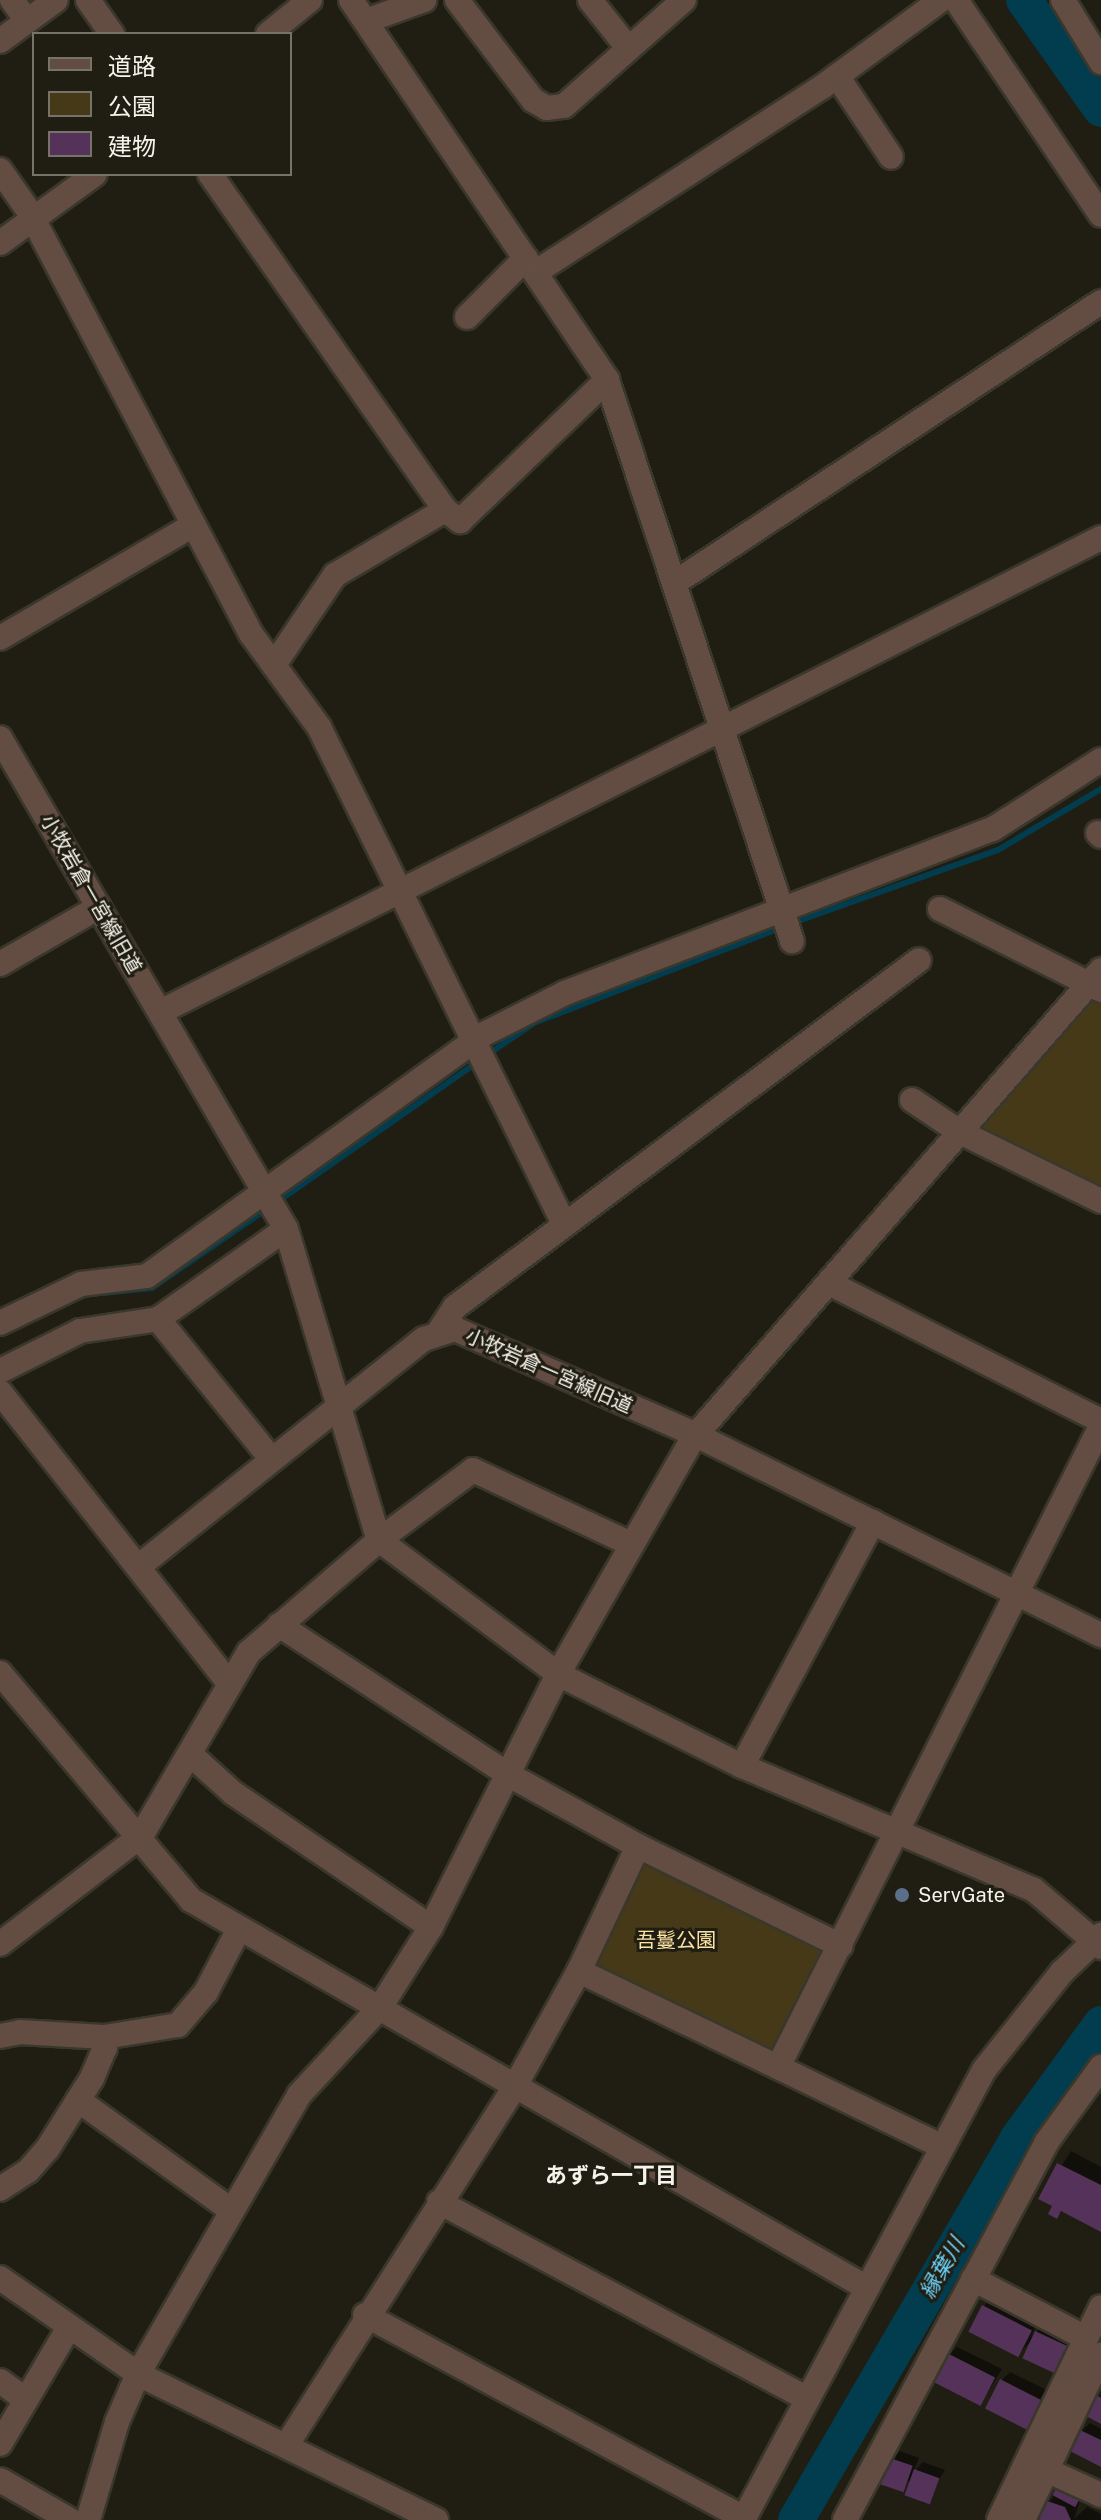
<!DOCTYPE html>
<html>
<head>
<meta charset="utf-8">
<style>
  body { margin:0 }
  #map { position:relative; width:1101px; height:2520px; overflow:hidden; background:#201d12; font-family:"Public Sans","Noto Sans JP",sans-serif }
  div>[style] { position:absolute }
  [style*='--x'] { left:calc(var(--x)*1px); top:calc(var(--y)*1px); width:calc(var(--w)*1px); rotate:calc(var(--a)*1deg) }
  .green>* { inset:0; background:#453917; transform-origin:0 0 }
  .shadow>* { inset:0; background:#0007 }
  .stream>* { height:6px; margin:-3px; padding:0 3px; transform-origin:3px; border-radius:3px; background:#023d4f }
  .river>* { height:36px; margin:-18px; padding:0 18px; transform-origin:18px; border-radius:18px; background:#023d4f }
  .building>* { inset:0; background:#543259; transform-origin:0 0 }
  .roads { filter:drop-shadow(2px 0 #3a372c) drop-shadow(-2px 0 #3a372c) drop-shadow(0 2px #3a372c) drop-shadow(0 -2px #3a372c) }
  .minor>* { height:24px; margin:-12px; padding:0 12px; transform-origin:12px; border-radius:12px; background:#634c42 }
  .dots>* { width:22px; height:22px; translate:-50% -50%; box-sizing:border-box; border:4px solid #201d12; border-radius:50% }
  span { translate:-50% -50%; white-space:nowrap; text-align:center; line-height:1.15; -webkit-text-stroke:6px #201d12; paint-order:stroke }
  .street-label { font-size:20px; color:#f6f3ec }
  .poi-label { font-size:20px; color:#f6f3ec }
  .left { translate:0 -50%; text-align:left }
  .park-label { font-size:20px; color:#fae3a2 }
  .neighbourhood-label { font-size:22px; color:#f6f3ec; font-weight:700 }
  .water-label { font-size:22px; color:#6dd2f8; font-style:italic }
  .legend { position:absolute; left:32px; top:32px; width:260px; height:144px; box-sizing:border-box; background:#201d12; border:2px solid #767369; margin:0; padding:10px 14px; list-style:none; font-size:24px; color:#f6f3ec }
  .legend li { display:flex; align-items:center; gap:16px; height:40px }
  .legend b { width:40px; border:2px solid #767369 }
</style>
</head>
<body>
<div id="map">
  <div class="green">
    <div style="clip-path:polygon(1093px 998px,1101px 1002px,1101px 1189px,979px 1130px)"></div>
    <div style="left:645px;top:1860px;width:204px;height:117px;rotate:26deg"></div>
  </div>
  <div class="shadow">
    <div style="clip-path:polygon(1071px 2151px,1101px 2167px,1101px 2230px,1063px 2210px,1057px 2216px,1054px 2205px,1041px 2198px)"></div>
    <div style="clip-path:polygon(992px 2298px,1038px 2321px,1031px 2337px,1045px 2324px,1081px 2342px,1068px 2368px,1031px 2341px,1018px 2354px,984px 2306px)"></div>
    <div style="clip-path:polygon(957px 2347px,1002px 2369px,981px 2403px,949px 2355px)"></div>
    <div style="clip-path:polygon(1010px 2372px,1055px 2394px,1034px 2430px,1002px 2380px)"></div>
    <div style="clip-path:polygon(1090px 2423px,1101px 2429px,1101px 2465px,1082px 2431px)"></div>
    <div style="clip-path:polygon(900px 2451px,919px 2458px,913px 2473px,923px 2462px,945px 2470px,924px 2504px,909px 2480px,899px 2491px,892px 2459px)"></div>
    <div style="clip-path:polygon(1061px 2486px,1081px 2497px,1074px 2519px,1087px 2507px,1101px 2514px,1101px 2520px,1037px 2520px)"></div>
  </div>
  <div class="stream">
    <div style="--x:790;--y:924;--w:221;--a:-19.6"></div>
    <div style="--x:998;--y:850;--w:120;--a:-30.6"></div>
    <div style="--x:487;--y:1055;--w:57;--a:-34.2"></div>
    <div style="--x:534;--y:1023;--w:264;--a:-21.1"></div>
    <div style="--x:277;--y:1202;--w:245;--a:-34.9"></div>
    <div style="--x:104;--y:1293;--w:48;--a:-5.9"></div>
    <div style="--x:152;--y:1288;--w:141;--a:-34.6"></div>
  </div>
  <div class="river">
    <div style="--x:1024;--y:0;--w:133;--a:54.8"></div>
    <div style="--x:796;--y:2520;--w:442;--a:-59.8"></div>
    <div style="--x:1018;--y:2138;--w:141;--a:-53.9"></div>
  </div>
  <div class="building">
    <div style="clip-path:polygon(1057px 2163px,1101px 2185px,1101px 2232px,1061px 2211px,1057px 2219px,1048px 2214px,1052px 2206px,1038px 2199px)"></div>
    <div style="left:982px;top:2305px;width:56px;height:30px;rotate:27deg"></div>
    <div style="left:1035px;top:2331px;width:44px;height:30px;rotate:25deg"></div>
    <div style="left:947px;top:2353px;width:54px;height:32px;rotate:27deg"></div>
    <div style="left:1000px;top:2379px;width:54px;height:33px;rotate:27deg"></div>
    <div style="clip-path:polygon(1096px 2395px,1101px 2398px,1101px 2424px,1086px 2416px)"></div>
    <div style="clip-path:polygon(1080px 2430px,1101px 2440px,1101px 2467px,1070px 2451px)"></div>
    <div style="left:890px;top:2458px;width:24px;height:28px;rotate:19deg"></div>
    <div style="left:914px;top:2469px;width:27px;height:28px;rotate:20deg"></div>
    <div style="left:1056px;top:2488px;width:26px;height:8px;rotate:28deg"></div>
    <div style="clip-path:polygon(1044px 2500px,1065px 2507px,1071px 2520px,1034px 2520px)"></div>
  </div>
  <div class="roads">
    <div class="minor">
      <div style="--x:12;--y:0;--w:26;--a:54"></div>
      <div style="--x:88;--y:0;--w:42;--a:54.8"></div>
      <div style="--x:351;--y:0;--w:458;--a:56"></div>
      <div style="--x:607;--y:380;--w:591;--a:71.75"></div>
      <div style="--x:457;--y:0;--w:126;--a:52.8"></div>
      <div style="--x:533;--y:100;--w:16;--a:30"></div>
      <div style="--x:547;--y:108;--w:17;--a:-7"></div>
      <div style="--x:564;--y:106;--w:160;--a:-41.5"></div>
      <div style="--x:590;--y:0;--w:61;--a:51.6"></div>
      <div style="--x:956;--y:0;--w:259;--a:56"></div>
      <div style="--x:1063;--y:0;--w:73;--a:58.5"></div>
      <div style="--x:366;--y:21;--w:62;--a:-19.9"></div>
      <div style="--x:268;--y:34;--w:54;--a:-39"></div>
      <div style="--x:0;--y:41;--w:69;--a:-36.2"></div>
      <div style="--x:837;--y:76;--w:97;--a:56.3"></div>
      <div style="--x:0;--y:170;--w:52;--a:55.1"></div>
      <div style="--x:30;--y:213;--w:475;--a:62.3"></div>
      <div style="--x:251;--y:634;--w:115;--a:53.8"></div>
      <div style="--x:319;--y:727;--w:554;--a:63.76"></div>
      <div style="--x:210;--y:174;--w:410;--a:55"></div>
      <div style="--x:445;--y:510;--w:19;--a:36"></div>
      <div style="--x:460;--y:521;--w:204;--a:-43.8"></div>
      <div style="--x:0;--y:243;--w:117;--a:-36"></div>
      <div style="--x:536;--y:272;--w:341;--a:-32.9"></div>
      <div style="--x:822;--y:87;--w:147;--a:-36.2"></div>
      <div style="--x:467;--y:317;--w:83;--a:-45"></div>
      <div style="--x:676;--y:582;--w:509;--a:-33.38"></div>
      <div style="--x:0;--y:638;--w:224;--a:-30.3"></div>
      <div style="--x:274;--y:665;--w:109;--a:-55.9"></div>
      <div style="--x:335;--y:575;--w:128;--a:-30.6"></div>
      <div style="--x:0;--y:738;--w:568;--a:59.78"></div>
      <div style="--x:286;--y:1229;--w:325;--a:73.4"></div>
      <div style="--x:379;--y:1540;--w:224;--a:36.8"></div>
      <div style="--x:558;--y:1674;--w:206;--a:26.6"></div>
      <div style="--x:742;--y:1766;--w:317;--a:23"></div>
      <div style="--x:1034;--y:1890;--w:88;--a:40.4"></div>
      <div style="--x:1098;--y:833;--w:4;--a:45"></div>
      <div style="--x:940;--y:909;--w:180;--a:26.7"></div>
      <div style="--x:0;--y:964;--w:114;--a:-29.9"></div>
      <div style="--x:160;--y:1012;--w:1054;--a:-26.74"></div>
      <div style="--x:912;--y:1100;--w:58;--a:33.7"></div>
      <div style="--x:960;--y:1132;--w:157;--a:26.1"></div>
      <div style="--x:829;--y:1283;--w:305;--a:26.9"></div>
      <div style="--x:158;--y:1319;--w:181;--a:51"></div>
      <div style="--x:0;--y:1323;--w:90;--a:-25.7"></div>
      <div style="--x:81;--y:1284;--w:66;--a:-6.9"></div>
      <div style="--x:147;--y:1276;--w:415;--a:-35.7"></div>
      <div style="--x:484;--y:1034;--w:91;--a:-26.8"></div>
      <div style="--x:565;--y:993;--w:458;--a:-21"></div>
      <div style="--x:993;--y:829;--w:128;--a:-32.6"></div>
      <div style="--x:440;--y:1330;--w:27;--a:-57"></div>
      <div style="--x:455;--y:1307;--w:579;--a:-36.79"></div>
      <div style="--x:0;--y:1371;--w:89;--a:-26.6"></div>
      <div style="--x:80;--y:1331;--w:79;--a:-8.7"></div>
      <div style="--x:158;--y:1319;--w:156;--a:-35.1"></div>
      <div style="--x:0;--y:1392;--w:369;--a:51.8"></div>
      <div style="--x:138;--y:1567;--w:366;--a:-38.6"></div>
      <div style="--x:424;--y:1339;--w:33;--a:-18"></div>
      <div style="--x:455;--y:1329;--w:263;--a:23.7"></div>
      <div style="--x:696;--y:1435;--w:452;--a:26.3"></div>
      <div style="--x:279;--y:1625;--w:277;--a:33.1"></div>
      <div style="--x:511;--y:1776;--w:145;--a:28.9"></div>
      <div style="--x:638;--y:1846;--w:226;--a:26.2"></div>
      <div style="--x:0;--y:1673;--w:297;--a:49.9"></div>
      <div style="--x:191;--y:1900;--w:779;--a:29.85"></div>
      <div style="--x:190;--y:1754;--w:58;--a:42.2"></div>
      <div style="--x:233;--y:1793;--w:239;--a:34.1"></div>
      <div style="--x:742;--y:1766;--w:277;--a:-61.8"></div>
      <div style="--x:0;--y:1944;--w:178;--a:-37.5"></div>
      <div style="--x:141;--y:1836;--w:213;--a:-59.6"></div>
      <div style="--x:249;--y:1652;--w:172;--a:-40.7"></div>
      <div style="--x:379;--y:1540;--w:117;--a:-36.7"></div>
      <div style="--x:473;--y:1470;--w:174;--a:25.1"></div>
      <div style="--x:579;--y:1971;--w:402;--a:25.8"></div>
      <div style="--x:0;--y:2036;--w:20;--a:-11"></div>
      <div style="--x:20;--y:2032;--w:84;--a:3.4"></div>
      <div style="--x:104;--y:2037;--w:75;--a:-9.2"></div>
      <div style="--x:178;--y:2025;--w:43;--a:-49.7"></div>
      <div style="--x:206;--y:1992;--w:71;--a:-62.4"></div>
      <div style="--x:778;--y:2067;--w:718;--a:-63.26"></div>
      <div style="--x:78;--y:2100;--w:188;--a:35.7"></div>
      <div style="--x:0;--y:2189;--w:33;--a:-33"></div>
      <div style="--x:28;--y:2171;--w:30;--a:-49"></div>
      <div style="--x:48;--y:2148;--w:83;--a:-57.8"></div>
      <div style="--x:92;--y:2078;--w:33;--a:-67"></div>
      <div style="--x:105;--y:2048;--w:11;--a:-95"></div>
      <div style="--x:439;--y:2202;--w:418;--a:28.1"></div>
      <div style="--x:0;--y:2278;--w:168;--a:34.8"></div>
      <div style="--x:138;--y:2374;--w:332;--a:26.1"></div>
      <div style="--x:973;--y:2279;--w:127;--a:27.6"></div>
      <div style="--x:365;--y:2315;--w:430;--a:28.2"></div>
      <div style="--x:0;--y:2381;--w:31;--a:36"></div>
      <div style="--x:0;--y:2444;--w:134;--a:-59.4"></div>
      <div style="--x:286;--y:2446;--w:427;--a:-57.5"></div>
      <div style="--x:515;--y:2086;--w:132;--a:-60.9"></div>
      <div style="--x:579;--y:1971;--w:138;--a:-64.7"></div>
      <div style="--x:1033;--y:2464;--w:75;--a:24.5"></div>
      <div style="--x:0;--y:2480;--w:81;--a:29.7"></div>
      <div style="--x:88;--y:2520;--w:102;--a:-73.5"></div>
      <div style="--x:117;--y:2422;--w:52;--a:-66.4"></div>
      <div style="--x:138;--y:2374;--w:322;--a:-60"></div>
      <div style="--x:299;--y:2095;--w:121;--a:-47.3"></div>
      <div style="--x:381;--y:2006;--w:93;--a:-57.7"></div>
      <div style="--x:431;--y:1927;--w:283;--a:-63.3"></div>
      <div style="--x:558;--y:1674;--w:272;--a:-60.2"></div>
      <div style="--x:693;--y:1438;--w:621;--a:-48.92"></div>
      <div style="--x:743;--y:2520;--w:510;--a:-61.83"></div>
      <div style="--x:984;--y:2070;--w:125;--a:-51.5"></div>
      <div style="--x:1062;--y:1972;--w:54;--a:-43.5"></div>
      <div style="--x:845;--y:2520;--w:427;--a:-61.9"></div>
      <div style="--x:1046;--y:2143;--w:94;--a:-54.1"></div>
      <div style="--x:999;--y:2520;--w:236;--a:-64.4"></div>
      <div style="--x:1023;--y:2520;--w:183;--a:-64.7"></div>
    </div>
  </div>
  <div class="dots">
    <div style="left:902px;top:1895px;background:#5c6f8a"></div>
  </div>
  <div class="street-label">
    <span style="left:91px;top:894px;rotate:60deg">小牧岩倉一宮線旧道</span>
    <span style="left:549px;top:1371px;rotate:24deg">小牧岩倉一宮線旧道</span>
  </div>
  <div class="poi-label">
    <span class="left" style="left:918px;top:1895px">ServGate</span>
  </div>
  <div class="park-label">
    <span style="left:676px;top:1940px">吾鬘公園</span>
  </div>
  <div class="neighbourhood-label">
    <span style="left:611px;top:2176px">あずら一丁目</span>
  </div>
  <div class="water-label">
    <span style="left:942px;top:2268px;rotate:-60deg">縁葉川</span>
  </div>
  <ul class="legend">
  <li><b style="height:10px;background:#634c42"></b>道路</li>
  <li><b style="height:22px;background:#453917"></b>公園</li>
  <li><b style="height:22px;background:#543259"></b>建物</li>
  </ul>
</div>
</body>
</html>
